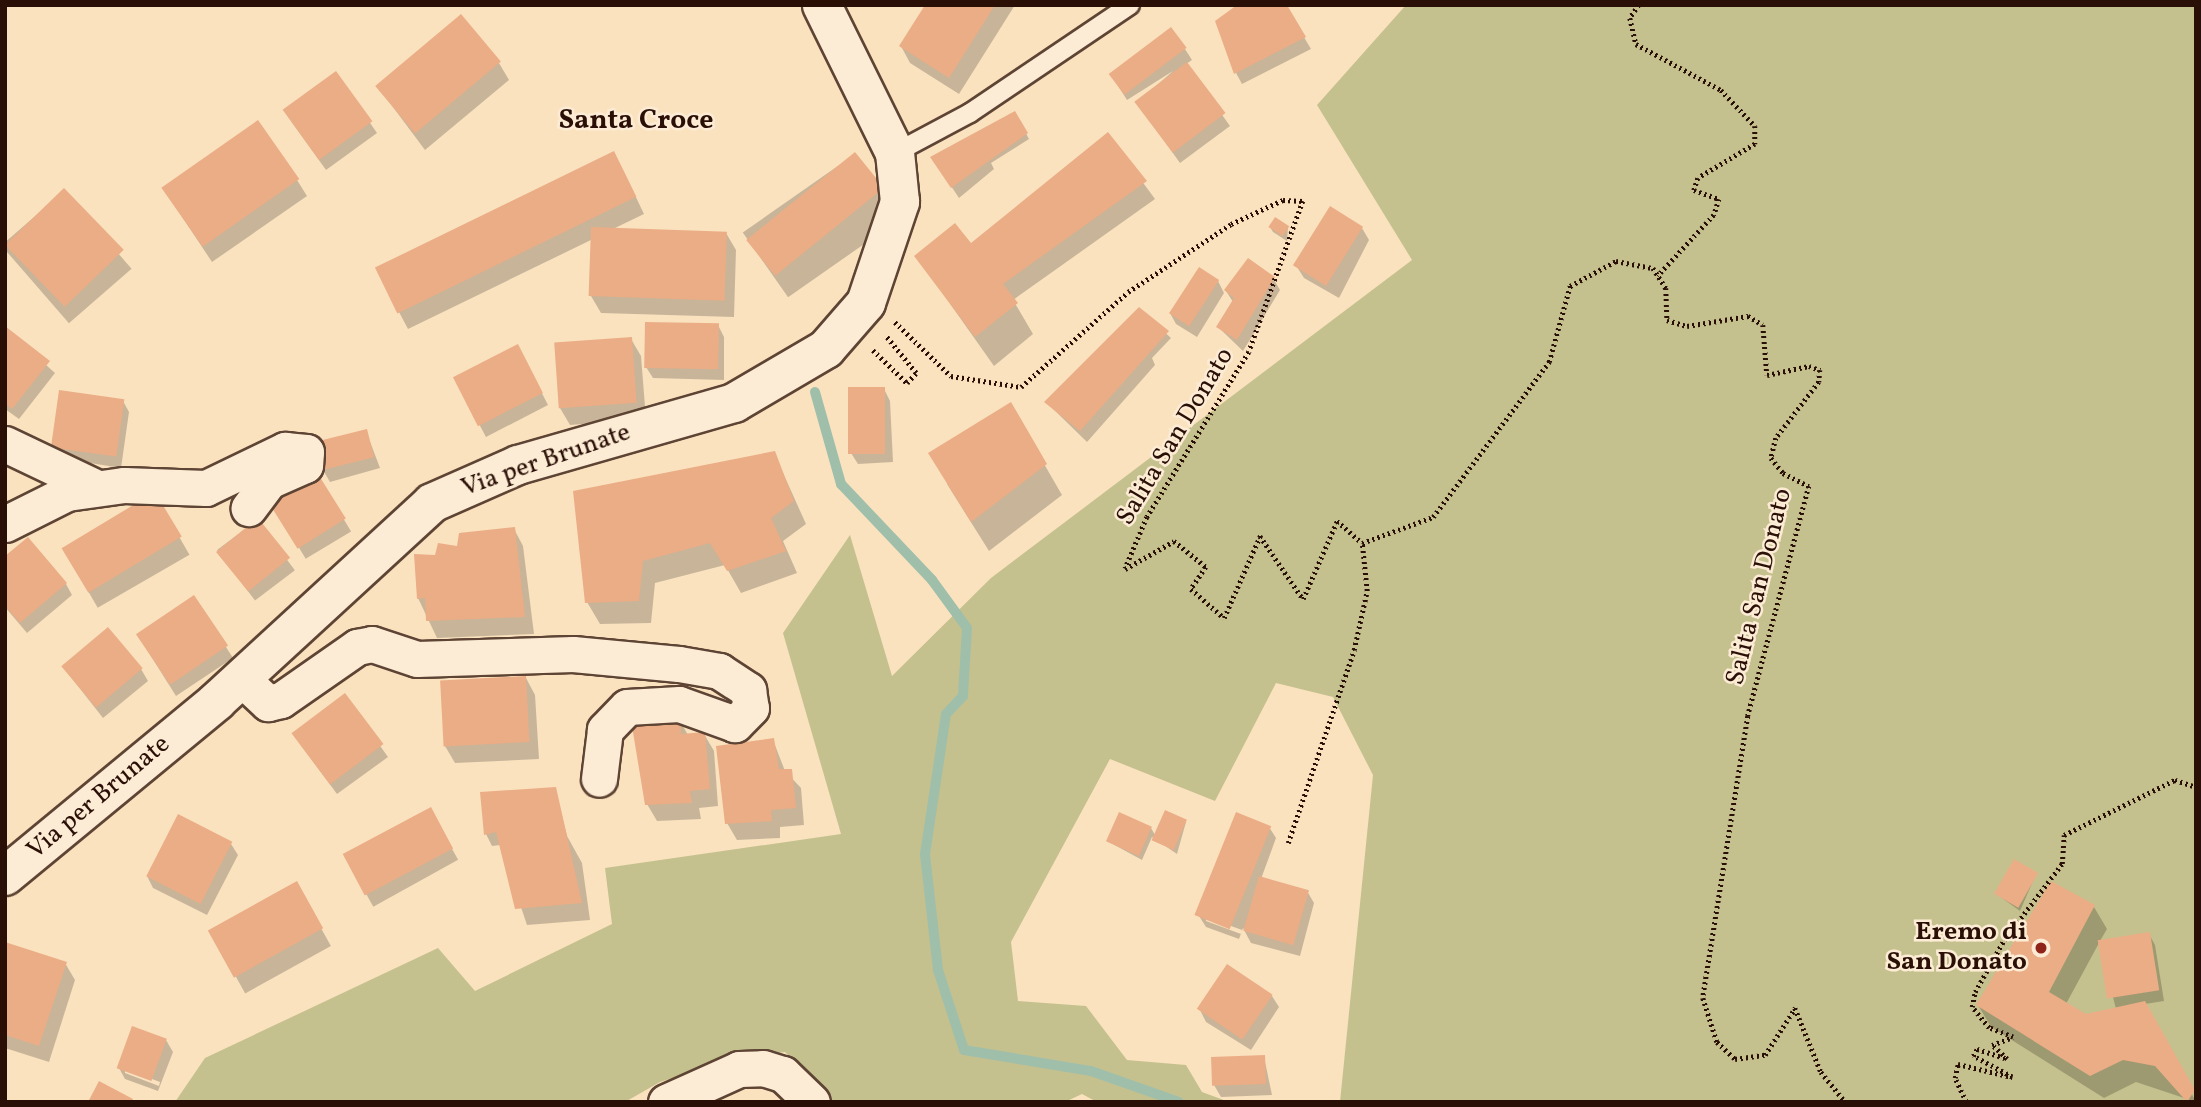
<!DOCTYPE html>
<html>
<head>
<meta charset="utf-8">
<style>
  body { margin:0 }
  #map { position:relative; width:2201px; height:1107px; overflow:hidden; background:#fae2bf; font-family:Vollkorn,serif }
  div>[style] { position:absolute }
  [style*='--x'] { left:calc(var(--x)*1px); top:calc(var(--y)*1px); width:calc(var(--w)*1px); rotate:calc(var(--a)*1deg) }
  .green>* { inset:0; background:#c5c18e }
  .shadow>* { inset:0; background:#0003; transform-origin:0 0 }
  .stream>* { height:10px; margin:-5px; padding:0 5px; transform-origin:5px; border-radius:5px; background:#9fbfab }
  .building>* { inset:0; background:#ebad86; transform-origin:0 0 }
  .path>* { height:4.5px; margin-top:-2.25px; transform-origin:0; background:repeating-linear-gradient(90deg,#2a0f06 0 2px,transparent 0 5.5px) }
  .roads { filter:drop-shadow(2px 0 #5e4434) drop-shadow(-2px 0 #5e4434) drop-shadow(0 2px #5e4434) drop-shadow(0 -2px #5e4434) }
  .lane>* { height:18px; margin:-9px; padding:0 9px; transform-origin:9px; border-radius:9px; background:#fcecd5 }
  .street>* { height:35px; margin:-17.5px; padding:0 17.5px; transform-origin:17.5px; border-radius:17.5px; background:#fcecd5 }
  .secondary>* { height:38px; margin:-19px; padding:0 19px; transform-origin:19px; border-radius:19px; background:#fcecd5 }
  .dots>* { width:19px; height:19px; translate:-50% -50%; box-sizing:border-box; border:4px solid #fcecd5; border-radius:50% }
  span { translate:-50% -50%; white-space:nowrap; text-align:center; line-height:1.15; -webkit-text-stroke:5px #fcecd5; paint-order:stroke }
  .street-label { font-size:26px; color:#2a0f06 }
  .poi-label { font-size:26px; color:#2a0f06; font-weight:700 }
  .right { translate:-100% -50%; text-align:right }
  .neighbourhood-label { font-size:28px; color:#2a0f06; font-weight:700 }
  .frame { position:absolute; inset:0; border:7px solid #2a0f06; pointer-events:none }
</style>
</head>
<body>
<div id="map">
  <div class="green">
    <div style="clip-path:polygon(1406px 5px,2196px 5px,2196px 1102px,1340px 1102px,1373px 775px,1333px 697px,1276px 683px,1215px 801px,1110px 759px,1011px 942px,1018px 1001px,1086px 1006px,1127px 1060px,1186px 1065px,1202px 1092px,1229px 1102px,1097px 1102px,1082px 1094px,1065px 1102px,831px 1102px,785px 1052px,735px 1058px,660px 1082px,625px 1102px,175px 1102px,205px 1058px,438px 948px,475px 991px,612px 924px,605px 868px,841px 834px,783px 633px,850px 535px,892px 676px,991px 578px,1412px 260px,1317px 105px)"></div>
  </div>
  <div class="shadow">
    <div style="clip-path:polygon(926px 5px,1015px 5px,959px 94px,910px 63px,901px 46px)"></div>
    <div style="clip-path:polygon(1285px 5px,1311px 49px,1242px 84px,1236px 73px)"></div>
    <div style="clip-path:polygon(1185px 49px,1192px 60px,1186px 64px,1230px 126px,1180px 163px,1137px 103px,1173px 71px,1127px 100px,1113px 78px)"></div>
    <div style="clip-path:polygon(499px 63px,509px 80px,425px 150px,378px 87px)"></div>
    <div style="clip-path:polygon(336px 73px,377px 133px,326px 170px,291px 121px)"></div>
    <div style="clip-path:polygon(1015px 113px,1029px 139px,991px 163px,994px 169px,959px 198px,939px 168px)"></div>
    <div style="clip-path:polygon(1108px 135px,1155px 199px,1013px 300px,1033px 334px,994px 366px,917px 257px,970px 246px)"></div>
    <div style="left:855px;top:154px;width:79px;height:137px;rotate:55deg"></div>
    <div style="clip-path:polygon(623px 170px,644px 214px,613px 229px,726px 233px,736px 250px,734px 317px,601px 313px,591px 296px,593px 239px,408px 329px,399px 312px)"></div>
    <div style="clip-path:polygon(297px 180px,307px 196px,212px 262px,163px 188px)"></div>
    <div style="left:64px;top:191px;width:103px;height:83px;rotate:49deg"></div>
    <div style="clip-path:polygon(1270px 227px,1288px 227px,1287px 241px,1273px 232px)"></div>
    <div style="clip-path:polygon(1362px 228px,1369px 240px,1339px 298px,1304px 278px,1297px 267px)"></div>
    <div style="clip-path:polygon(1273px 278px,1280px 290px,1243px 351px,1218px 327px,1233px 302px,1226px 291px)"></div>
    <div style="clip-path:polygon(1218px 281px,1224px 293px,1197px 337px,1176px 324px,1170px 313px)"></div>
    <div style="clip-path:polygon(1139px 309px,1171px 338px,1152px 358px,1155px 365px,1087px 442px,1046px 402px)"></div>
    <div style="clip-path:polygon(718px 325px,724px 337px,724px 380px,653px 378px,646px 367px)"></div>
    <div style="clip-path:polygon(5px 328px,55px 373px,19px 419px,5px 409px)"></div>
    <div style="clip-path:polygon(631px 339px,641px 356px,646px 419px,570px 425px,560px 408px)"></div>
    <div style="clip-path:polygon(524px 358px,548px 405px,486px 437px,455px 379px)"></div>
    <div style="clip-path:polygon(884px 389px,890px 401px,893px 462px,858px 464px,851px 453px)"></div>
    <div style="clip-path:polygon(123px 401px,129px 412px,121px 468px,59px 458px,53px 447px)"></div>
    <div style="clip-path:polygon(1010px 405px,1062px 495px,989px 551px,947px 484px)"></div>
    <div style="clip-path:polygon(366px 431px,380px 468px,330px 482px,323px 470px)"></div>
    <div style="clip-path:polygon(774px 453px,806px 524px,783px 541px,797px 573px,741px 593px,725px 565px,655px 583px,651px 623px,600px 624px,587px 602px)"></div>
    <div style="left:313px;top:468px;width:74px;height:53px;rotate:59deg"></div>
    <div style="left:155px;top:495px;width:69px;height:106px;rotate:60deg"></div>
    <div style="left:257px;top:520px;width:63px;height:50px;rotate:53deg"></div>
    <div style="clip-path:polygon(514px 529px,523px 546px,534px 634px,437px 638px,418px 598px,436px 557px)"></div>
    <div style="clip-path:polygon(5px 558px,66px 584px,72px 595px,27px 633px,5px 607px)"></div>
    <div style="clip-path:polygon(194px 597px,233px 658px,176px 696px,144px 645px)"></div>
    <div style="clip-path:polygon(63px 667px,141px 669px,148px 681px,103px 718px)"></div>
    <div style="clip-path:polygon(526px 678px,535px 695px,539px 759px,455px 763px,445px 746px)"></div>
    <div style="clip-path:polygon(344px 695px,388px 757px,337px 794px,300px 744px)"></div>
    <div style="clip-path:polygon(680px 721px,688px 735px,704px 734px,714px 751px,718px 806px,699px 808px,701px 819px,657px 821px,647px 804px)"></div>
    <div style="clip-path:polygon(773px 740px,785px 771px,801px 788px,804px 825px,780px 827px,780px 838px,737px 840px,727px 823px)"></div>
    <div style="clip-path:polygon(555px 788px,567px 836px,582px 863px,590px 920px,527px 925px,500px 845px,492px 846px,486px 834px)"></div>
    <div style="left:430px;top:809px;width:58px;height:97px;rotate:61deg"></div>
    <div style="clip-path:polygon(1186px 822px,1177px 854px,1152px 837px,1142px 860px,1109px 842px,1151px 828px,1155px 835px)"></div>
    <div style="clip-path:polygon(evenodd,1269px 827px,1276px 838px,1261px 879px,1307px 891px,1314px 903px,1300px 956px,1251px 943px,1243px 928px,1239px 939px,1206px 927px,1199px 916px,1269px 827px,1206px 917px,1242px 930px,1241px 934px,1206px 921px,1206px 917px)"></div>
    <div style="clip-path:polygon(231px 844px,238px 855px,207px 915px,153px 888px,147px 876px)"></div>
    <div style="clip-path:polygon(2036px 874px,2020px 911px,1995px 893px)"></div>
    <div style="left:296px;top:883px;width:72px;height:98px;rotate:61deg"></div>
    <div style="clip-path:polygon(evenodd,2094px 907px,2107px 929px,2100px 941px,2149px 934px,2155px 945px,2164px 1001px,2145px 1004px,2196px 1102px,2136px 1082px,2104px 1098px,1991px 1027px,1978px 1005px,2094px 907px,2099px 943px,2116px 1009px,2085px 1016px,2066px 1004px,2099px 943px)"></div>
    <div style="clip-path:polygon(5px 944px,65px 963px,75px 980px,49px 1062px,5px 1048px)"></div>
    <div style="clip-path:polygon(1272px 996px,1279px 1007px,1251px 1050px,1206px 1022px,1200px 1010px)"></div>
    <div style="clip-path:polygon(evenodd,166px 1040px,173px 1052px,158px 1091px,125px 1079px,119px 1068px,166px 1040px,125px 1069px,160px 1082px,159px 1086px,125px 1073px,125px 1069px)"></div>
    <div style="clip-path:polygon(1264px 1057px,1272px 1095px,1221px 1097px,1214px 1085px)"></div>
  </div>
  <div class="stream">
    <div style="--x:815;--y:392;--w:96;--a:74.2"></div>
    <div style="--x:841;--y:484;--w:132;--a:46.5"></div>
    <div style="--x:932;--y:580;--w:59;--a:53.9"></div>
    <div style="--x:967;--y:628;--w:68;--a:93.4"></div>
    <div style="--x:963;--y:696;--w:25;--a:133"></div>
    <div style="--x:946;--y:714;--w:142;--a:98.5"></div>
    <div style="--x:925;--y:854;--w:117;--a:83.6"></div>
    <div style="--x:938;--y:970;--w:84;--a:72"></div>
    <div style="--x:964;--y:1050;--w:129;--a:9.4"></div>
    <div style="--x:1091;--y:1071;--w:93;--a:19.4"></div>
  </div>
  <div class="building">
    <div style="clip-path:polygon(925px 5px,995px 5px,949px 78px,899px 46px)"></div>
    <div style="clip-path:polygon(1237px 5px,1287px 5px,1306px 37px,1234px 74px,1215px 21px)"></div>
    <div style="left:461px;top:14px;width:62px;height:112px;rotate:50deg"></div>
    <div style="left:1171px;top:27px;width:26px;height:78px;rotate:53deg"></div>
    <div style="left:1187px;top:62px;width:64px;height:66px;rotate:53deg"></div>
    <div style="left:336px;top:71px;width:62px;height:66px;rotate:54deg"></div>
    <div style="clip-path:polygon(1015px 111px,1028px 133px,951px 188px,930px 157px)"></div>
    <div style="left:258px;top:120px;width:72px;height:118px;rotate:55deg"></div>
    <div style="clip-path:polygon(1108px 132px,1147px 181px,1003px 284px,1018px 303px,975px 337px,914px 256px,955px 223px,971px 243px)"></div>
    <div style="left:614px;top:151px;width:51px;height:266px;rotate:64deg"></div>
    <div style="left:855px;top:152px;width:46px;height:140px;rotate:51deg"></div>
    <div style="left:64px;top:188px;width:86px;height:82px;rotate:46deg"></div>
    <div style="left:1330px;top:206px;width:39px;height:70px;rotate:32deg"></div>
    <div style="left:1275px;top:217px;width:17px;height:12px;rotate:33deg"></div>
    <div style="left:591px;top:227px;width:136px;height:69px;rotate:2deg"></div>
    <div style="clip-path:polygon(1248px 258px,1275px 277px,1237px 340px,1216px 327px,1234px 298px,1224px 290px)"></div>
    <div style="left:1199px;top:267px;width:24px;height:55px;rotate:33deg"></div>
    <div style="clip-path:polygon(1139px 307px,1169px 331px,1080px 431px,1044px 402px)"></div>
    <div style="left:645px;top:322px;width:74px;height:46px;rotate:1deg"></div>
    <div style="clip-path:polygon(5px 326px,50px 361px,12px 409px,5px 404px)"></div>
    <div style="left:632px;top:337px;width:66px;height:78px;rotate:86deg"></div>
    <div style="left:518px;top:344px;width:55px;height:73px;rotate:63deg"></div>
    <div style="left:848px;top:387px;width:37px;height:67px"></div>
    <div style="left:59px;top:390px;width:66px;height:58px;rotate:8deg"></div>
    <div style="clip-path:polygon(1011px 402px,1047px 464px,971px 522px,928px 453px)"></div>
    <div style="left:367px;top:429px;width:29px;height:55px;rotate:76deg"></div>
    <div style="clip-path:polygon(775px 451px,794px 501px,771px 518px,786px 551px,727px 571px,710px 543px,643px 561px,639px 601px,585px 603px,573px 491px)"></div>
    <div style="left:313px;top:466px;width:62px;height:57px;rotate:58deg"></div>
    <div style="left:155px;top:492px;width:52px;height:109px;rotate:59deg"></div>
    <div style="left:258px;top:518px;width:51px;height:54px;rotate:51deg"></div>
    <div style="clip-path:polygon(515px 527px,525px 617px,426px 621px,425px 598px,417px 599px,414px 554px,435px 555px,438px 543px,457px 546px,459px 533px)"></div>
    <div style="clip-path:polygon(28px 537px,67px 583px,20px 623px,5px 606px,5px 556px)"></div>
    <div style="left:194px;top:595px;width:61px;height:70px;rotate:56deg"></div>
    <div style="left:108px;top:627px;width:54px;height:61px;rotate:50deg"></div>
    <div style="left:526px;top:676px;width:66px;height:86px;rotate:87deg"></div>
    <div style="left:345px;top:693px;width:64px;height:67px;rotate:53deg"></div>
    <div style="clip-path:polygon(681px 719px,681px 734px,705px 732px,710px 789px,690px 791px,692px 803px,645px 805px,632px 726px)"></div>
    <div style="clip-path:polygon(774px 738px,779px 769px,792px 769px,796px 808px,771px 810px,772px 821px,725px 824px,716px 746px)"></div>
    <div style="clip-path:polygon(556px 787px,582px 903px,515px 909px,496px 832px,484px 835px,480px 792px)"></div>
    <div style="left:431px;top:807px;width:47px;height:100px;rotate:62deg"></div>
    <div style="left:1165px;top:810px;width:24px;height:33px;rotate:24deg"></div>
    <div style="left:1119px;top:812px;width:36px;height:32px;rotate:24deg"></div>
    <div style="left:1236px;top:812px;width:38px;height:111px;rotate:22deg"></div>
    <div style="left:178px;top:814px;width:61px;height:70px;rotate:27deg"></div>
    <div style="left:2014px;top:859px;width:28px;height:40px;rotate:30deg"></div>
    <div style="left:1259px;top:876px;width:52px;height:57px;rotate:16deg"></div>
    <div style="left:297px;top:881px;width:54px;height:102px;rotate:61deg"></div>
    <div style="clip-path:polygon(2051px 881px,2095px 905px,2049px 992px,2086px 1014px,2145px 1001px,2195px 1090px,2187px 1102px,2155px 1066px,2123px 1060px,2090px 1076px,1976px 1005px)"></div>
    <div style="left:2150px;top:932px;width:59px;height:53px;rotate:81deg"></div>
    <div style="clip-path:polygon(5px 942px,67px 962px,39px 1046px,5px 1035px)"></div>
    <div style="left:1227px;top:964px;width:55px;height:54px;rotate:34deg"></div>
    <div style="left:132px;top:1026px;width:37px;height:45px;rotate:20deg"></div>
    <div style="left:1265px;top:1055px;width:29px;height:54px;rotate:88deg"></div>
    <div style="clip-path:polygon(99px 1081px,133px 1099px,131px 1102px,88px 1102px)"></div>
  </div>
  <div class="path">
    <div style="--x:1639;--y:5;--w:16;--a:125"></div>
    <div style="--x:1630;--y:18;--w:27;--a:77"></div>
    <div style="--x:1636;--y:44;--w:97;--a:28.4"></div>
    <div style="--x:1721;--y:90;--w:50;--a:46.6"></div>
    <div style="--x:1755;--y:126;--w:18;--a:90"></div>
    <div style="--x:1755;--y:144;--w:66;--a:149.2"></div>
    <div style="--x:1698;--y:178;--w:13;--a:108"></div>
    <div style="--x:1694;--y:190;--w:27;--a:20"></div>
    <div style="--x:1719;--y:199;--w:17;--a:107"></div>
    <div style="--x:1714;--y:215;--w:83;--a:132.6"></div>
    <div style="--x:895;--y:322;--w:78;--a:44"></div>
    <div style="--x:951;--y:376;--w:71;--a:8.9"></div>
    <div style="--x:1021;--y:387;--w:143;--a:-41.6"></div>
    <div style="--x:1128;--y:292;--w:123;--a:-33.4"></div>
    <div style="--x:1231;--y:224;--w:57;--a:-24.8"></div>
    <div style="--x:1283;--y:200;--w:20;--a:3"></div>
    <div style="--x:1303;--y:201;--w:160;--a:109.7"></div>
    <div style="--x:1249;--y:352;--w:194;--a:121.7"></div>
    <div style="--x:1147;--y:517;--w:56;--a:112.9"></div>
    <div style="--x:1125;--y:569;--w:56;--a:-29.7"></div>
    <div style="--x:1174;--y:541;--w:41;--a:39.1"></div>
    <div style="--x:1206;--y:567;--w:27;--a:124"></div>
    <div style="--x:1191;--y:589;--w:44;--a:41.3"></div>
    <div style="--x:1224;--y:618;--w:90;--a:-66.3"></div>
    <div style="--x:1260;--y:536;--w:76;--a:55.7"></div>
    <div style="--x:1303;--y:599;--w:85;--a:-66.4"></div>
    <div style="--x:1337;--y:521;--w:33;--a:41"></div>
    <div style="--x:1362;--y:543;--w:76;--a:-20.1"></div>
    <div style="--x:1433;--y:517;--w:194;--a:-53.2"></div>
    <div style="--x:1549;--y:362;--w:79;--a:-74.6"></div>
    <div style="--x:1570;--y:286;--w:52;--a:-28.5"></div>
    <div style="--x:1616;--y:261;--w:38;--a:11"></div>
    <div style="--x:1653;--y:268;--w:24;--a:57"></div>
    <div style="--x:1666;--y:288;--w:32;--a:88"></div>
    <div style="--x:1667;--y:320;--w:21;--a:17"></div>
    <div style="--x:1687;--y:326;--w:62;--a:-9.3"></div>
    <div style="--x:1748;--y:316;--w:17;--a:31"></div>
    <div style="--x:1763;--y:325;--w:50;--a:85.4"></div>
    <div style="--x:1767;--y:375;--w:43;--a:-12.1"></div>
    <div style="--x:1809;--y:366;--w:12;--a:20"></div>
    <div style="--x:1820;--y:370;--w:12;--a:95"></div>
    <div style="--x:1819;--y:382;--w:71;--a:127.5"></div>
    <div style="--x:1776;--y:438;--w:21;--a:104"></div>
    <div style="--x:1771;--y:458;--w:19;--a:51"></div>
    <div style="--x:1783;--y:473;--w:29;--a:27"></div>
    <div style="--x:1809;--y:486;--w:238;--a:104.9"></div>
    <div style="--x:1748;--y:716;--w:286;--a:99.1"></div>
    <div style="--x:1703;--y:998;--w:46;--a:72.3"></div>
    <div style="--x:1717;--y:1042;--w:25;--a:43"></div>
    <div style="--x:1735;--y:1059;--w:30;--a:-8"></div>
    <div style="--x:1765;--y:1055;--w:56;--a:-57.4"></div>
    <div style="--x:1795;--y:1008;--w:69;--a:67.9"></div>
    <div style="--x:1821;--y:1072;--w:38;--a:51"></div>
    <div style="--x:873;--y:350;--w:47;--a:44.1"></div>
    <div style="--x:907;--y:383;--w:13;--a:-48"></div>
    <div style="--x:916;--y:373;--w:49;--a:-129.2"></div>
    <div style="--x:1288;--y:843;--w:204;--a:-71.1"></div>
    <div style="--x:1354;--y:650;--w:60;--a:-77.6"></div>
    <div style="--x:1367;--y:591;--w:48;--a:-95.9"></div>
    <div style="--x:1966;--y:1102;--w:26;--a:-115"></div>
    <div style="--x:1955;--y:1078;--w:14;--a:-78"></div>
    <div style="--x:1958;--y:1064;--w:56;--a:13.5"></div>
    <div style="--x:2012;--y:1077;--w:44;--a:-151.7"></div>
    <div style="--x:1973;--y:1056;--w:8;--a:-60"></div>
    <div style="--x:1977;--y:1049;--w:32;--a:18"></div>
    <div style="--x:2007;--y:1059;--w:21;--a:-137"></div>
    <div style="--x:1992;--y:1045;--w:22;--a:-21"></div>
    <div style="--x:2013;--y:1037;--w:26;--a:-159"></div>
    <div style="--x:1989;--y:1028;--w:27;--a:-129"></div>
    <div style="--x:1972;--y:1007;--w:15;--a:-79"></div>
    <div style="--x:1975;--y:992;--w:60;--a:-60.9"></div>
    <div style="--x:2004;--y:940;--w:96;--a:-52.7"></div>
    <div style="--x:2062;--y:864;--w:29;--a:-86"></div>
    <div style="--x:2064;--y:835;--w:124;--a:-26.4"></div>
    <div style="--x:2175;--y:780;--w:22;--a:18"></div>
  </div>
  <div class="roads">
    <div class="lane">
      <div style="--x:895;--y:153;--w:85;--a:-28.1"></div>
      <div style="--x:970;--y:113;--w:193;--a:-34"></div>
    </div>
    <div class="street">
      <div style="--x:5;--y:444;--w:100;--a:25.5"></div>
      <div style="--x:5;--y:524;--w:69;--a:-26.6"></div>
      <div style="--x:67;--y:493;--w:58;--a:-8"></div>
      <div style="--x:124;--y:485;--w:82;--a:2.1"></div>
      <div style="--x:206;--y:488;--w:88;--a:-25.7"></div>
      <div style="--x:285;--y:450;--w:21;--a:5"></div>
      <div style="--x:306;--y:452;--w:13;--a:94"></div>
      <div style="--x:305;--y:465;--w:39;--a:156"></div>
      <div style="--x:269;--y:481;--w:34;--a:127"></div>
      <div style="--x:241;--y:678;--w:37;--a:43"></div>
      <div style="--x:268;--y:703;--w:13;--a:-13"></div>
      <div style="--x:281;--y:700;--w:93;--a:-34.9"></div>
      <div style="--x:357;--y:647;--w:15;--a:-11"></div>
      <div style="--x:372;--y:644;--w:47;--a:18.4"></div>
      <div style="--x:417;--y:659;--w:156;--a:-1.8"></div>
      <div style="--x:573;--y:654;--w:106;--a:5.4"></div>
      <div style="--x:679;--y:664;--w:41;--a:9.9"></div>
      <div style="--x:719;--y:671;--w:35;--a:33"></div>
      <div style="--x:748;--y:690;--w:18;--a:81"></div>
      <div style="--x:751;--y:708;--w:23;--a:135"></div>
      <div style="--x:735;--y:724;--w:59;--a:-160.3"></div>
      <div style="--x:679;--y:704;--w:52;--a:176.7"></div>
      <div style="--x:627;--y:707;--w:32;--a:134"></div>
      <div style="--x:605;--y:730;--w:49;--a:97"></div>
      <div style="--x:666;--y:1102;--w:80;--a:-24.3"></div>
      <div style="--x:739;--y:1069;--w:24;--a:-2"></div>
      <div style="--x:763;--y:1068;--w:21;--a:17"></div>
      <div style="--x:783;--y:1074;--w:40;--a:44"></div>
    </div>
    <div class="secondary">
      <div style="--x:5;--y:876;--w:275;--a:-39.5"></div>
      <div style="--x:217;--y:701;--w:292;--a:-42.6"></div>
      <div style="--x:432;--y:503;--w:94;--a:-23.8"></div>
      <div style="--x:518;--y:465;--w:225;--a:-16"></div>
      <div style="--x:734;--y:403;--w:107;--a:-30.4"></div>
      <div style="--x:826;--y:349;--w:61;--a:-49"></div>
      <div style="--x:866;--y:303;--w:107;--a:-71.4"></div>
      <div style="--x:900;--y:202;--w:49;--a:-95.8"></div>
      <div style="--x:895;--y:153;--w:165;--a:-116.3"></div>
    </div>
  </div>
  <div class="dots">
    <div style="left:2041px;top:948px;background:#8f2418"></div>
  </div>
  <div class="street-label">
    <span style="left:1176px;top:437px;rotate:-59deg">Salita San Donato</span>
    <span style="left:546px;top:461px;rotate:-19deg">Via per Brunate</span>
    <span style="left:1760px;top:587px;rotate:-76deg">Salita San Donato</span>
    <span style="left:99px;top:798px;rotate:-40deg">Via per Brunate</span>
  </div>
  <div class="poi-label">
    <span class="right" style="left:2027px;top:948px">Eremo di<br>San Donato</span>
  </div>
  <div class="neighbourhood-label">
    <span style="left:636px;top:121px">Santa Croce</span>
  </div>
  <div class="frame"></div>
</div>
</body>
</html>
